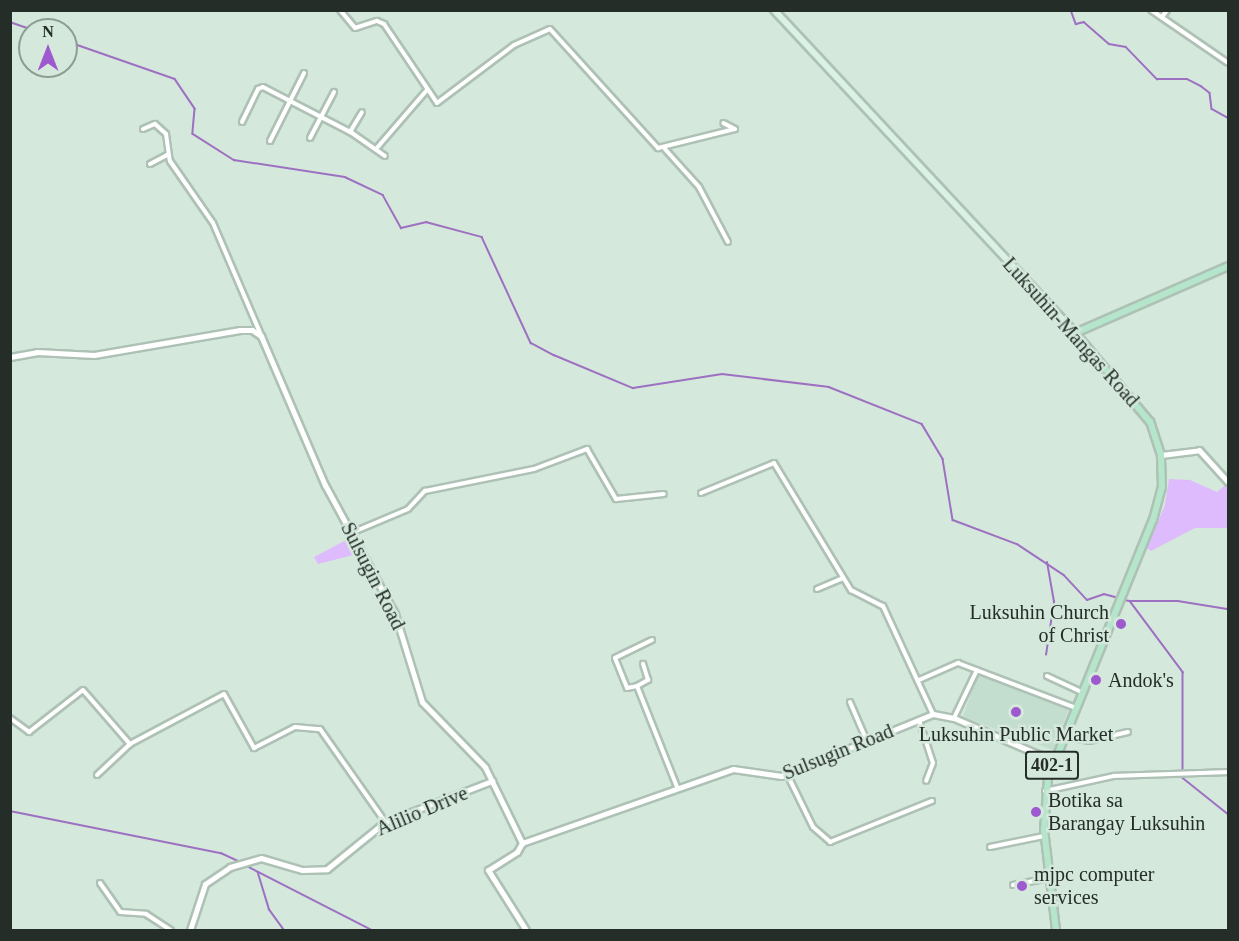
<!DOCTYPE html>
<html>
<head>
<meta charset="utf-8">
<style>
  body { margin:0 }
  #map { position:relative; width:1239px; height:941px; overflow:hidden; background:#d4e8dc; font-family:Georgia,serif }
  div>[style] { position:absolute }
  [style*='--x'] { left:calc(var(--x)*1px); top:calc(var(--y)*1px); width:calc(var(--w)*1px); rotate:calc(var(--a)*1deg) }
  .built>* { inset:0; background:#c3dece; transform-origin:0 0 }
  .green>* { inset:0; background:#debbfc }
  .stream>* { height:1.5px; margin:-0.75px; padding:0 0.75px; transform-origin:0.75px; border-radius:0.75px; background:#9e70c1 }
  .roads { filter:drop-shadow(2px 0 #aec1b5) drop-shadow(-2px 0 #aec1b5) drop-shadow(0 2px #aec1b5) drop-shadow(0 -2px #aec1b5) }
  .minor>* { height:4px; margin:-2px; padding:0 2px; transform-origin:2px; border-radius:2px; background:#fff }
  .tertiary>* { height:5px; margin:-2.5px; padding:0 2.5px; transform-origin:2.5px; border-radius:2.5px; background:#fff }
  .secondary>* { height:6px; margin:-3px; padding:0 3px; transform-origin:3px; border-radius:3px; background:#daf2e5 }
  .primary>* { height:6px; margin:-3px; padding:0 3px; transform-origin:3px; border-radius:3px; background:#b5e5ca }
  .dots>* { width:16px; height:16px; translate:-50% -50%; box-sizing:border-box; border:3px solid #d4e8dc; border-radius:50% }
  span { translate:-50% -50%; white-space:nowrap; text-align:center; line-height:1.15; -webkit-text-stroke:5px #d4e8dc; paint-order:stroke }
  .shield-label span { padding:2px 4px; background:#d4e8dc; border:2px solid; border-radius:4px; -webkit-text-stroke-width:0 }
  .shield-label { font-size:18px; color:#252d28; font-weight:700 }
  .street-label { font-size:20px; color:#252d28 }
  .poi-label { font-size:20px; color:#252d28 }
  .right { translate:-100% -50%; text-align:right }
  .left { translate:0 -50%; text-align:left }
  .frame { position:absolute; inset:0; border:12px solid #252d28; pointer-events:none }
  .north { position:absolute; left:18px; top:18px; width:60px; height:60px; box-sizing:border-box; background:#d4e8dc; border:2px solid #8e9d94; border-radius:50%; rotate:0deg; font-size:16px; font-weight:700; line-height:24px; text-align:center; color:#252d28 }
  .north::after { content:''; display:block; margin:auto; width:21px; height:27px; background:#9d59cd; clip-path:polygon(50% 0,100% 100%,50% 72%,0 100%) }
</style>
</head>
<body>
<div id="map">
  <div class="built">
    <div style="left:979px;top:672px;width:97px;height:48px;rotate:20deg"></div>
  </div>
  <div class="green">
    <div style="clip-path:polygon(1169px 479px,1190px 480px,1217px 492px,1228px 483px,1228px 528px,1195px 528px,1151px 551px,1147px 548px,1165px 505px)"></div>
    <div style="clip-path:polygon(350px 538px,357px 554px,318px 564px,314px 557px)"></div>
  </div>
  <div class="stream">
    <div style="--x:1071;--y:10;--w:15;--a:70"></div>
    <div style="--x:1076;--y:24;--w:8;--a:-14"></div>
    <div style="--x:1084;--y:22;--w:33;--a:41"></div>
    <div style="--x:1109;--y:44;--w:17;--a:10"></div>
    <div style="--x:1126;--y:47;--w:45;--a:45.9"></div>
    <div style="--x:1157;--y:79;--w:30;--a:0"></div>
    <div style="--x:1187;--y:79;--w:16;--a:27"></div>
    <div style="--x:1201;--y:86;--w:11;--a:38"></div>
    <div style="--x:1210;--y:93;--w:16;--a:83"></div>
    <div style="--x:1212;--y:109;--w:18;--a:29"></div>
    <div style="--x:10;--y:22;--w:24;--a:19"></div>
    <div style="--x:66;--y:41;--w:115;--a:19.2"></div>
    <div style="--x:175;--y:79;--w:36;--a:56"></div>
    <div style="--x:195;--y:109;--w:25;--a:95"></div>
    <div style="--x:193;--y:134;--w:49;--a:32.4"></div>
    <div style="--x:234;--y:160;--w:112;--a:8.7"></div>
    <div style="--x:345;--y:177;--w:42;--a:25.3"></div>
    <div style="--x:383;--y:195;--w:38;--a:61"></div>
    <div style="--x:401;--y:228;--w:26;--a:-13"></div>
    <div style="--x:426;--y:222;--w:58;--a:15"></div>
    <div style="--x:482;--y:237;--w:117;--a:65.2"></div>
    <div style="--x:531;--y:343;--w:26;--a:28"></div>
    <div style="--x:554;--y:355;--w:86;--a:22.7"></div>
    <div style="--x:633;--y:388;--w:90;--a:-8.9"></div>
    <div style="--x:722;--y:374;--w:108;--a:6.9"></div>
    <div style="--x:829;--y:387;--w:100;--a:21.7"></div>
    <div style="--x:922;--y:424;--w:41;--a:59"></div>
    <div style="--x:943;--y:459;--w:62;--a:80.7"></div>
    <div style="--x:953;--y:520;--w:68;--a:20.6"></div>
    <div style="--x:1017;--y:544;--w:56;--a:33.4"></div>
    <div style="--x:1064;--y:575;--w:34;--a:47"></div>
    <div style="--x:1087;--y:600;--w:18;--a:-19"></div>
    <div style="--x:1104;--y:594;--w:16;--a:15"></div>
    <div style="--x:1123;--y:600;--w:7;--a:8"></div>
    <div style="--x:1130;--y:601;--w:89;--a:53.3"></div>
    <div style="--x:1183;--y:672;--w:106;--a:90"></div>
    <div style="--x:1183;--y:778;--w:58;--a:38.7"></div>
    <div style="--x:1131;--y:601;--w:47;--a:0"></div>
    <div style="--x:1178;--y:601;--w:51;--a:9.1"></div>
    <div style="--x:1046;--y:655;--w:54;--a:-81.4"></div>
    <div style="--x:1054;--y:602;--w:40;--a:-100"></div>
    <div style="--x:10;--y:811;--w:215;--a:11.3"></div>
    <div style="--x:221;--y:853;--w:19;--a:25"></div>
    <div style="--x:245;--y:865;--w:143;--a:27.1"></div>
    <div style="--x:258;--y:872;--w:39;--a:73"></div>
    <div style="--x:269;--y:909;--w:26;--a:54"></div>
  </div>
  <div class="roads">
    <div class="minor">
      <div style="--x:340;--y:10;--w:23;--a:50"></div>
      <div style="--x:355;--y:28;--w:23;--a:-18"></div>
      <div style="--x:377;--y:21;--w:8;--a:23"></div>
      <div style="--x:384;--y:24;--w:95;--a:56.1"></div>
      <div style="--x:437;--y:103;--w:96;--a:-37"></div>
      <div style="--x:514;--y:45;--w:39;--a:-24"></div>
      <div style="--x:550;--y:29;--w:161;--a:47.8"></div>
      <div style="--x:658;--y:148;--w:79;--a:-13.9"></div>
      <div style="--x:735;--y:129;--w:13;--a:-153"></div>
      <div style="--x:1151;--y:10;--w:93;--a:34.5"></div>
      <div style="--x:1162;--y:17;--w:9;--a:-54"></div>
      <div style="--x:242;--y:122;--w:37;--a:-64"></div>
      <div style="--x:258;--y:89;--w:5;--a:-22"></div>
      <div style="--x:263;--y:87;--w:100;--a:27.3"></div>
      <div style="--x:352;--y:133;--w:40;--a:34.9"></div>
      <div style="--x:143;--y:129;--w:13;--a:-23"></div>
      <div style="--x:155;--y:124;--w:15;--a:42"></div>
      <div style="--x:166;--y:134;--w:27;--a:82"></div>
      <div style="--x:170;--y:161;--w:75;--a:55.3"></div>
      <div style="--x:213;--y:223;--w:122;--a:66.8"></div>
      <div style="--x:350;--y:132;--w:23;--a:-59"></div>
      <div style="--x:310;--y:138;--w:52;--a:-62.4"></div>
      <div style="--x:270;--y:141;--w:76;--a:-63.4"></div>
      <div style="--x:664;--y:148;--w:52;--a:48.1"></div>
      <div style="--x:699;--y:187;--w:62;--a:62.2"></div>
      <div style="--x:376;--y:149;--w:77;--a:-49.2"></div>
      <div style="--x:150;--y:164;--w:21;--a:-28"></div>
      <div style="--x:701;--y:493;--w:79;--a:-22.3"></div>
      <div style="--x:774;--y:463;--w:149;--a:58.8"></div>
      <div style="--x:851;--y:590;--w:36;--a:27"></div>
      <div style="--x:883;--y:606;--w:119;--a:65.2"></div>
      <div style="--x:351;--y:533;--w:62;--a:-22.8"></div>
      <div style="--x:408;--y:509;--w:25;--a:-47"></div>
      <div style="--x:425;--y:491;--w:111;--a:-11.4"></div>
      <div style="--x:534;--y:469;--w:57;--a:-20.7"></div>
      <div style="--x:587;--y:449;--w:58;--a:59.9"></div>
      <div style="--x:616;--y:499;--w:48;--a:-5.9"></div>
      <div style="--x:817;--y:589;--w:28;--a:-23"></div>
      <div style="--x:652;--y:640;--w:41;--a:154.1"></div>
      <div style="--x:615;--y:658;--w:32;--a:68"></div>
      <div style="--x:627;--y:688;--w:10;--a:-11"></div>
      <div style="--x:637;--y:686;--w:109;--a:68.4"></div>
      <div style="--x:1047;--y:676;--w:38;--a:25"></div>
      <div style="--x:919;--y:680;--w:43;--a:-23.6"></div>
      <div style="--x:958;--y:663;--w:126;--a:20.9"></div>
      <div style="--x:637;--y:686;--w:13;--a:-29"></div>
      <div style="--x:648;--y:680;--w:17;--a:-107"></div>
      <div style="--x:850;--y:702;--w:40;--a:66.6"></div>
      <div style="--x:10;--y:718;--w:24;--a:36"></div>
      <div style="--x:29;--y:732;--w:68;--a:-37.9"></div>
      <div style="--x:83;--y:690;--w:72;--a:49"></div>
      <div style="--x:954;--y:718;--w:53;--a:-64.4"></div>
      <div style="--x:919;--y:720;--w:45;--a:72"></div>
      <div style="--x:933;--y:763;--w:19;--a:111"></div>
      <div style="--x:1065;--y:737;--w:24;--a:9"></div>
      <div style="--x:1089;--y:741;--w:40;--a:-13"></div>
      <div style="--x:787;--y:774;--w:59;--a:63.9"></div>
      <div style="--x:813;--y:827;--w:23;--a:41"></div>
      <div style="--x:830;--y:842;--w:110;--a:-21.9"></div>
      <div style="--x:97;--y:775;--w:45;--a:-43.2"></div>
      <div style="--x:130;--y:744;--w:106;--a:-28"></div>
      <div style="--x:224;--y:694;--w:62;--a:60.9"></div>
      <div style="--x:254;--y:748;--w:46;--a:-27.1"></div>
      <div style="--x:295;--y:727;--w:25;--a:5"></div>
      <div style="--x:320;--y:729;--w:113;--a:55"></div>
      <div style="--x:1045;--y:791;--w:71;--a:-12.3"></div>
      <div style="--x:1114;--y:776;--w:114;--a:-2"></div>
      <div style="--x:990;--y:847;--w:55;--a:-11.5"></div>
      <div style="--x:100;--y:883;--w:35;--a:55"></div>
      <div style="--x:120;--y:912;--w:26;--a:4"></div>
      <div style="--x:146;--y:914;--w:30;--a:33"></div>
      <div style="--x:1013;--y:885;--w:37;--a:-11"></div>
    </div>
    <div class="tertiary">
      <div style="--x:10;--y:357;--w:27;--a:-10"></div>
      <div style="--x:37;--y:352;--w:57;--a:3"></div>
      <div style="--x:94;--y:355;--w:148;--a:-9.7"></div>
      <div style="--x:240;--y:330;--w:12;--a:0"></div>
      <div style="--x:252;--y:330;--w:11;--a:34"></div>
      <div style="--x:261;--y:336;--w:162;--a:66.8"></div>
      <div style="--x:325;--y:485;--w:147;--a:61.5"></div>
      <div style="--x:395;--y:614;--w:92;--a:72.9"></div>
      <div style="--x:422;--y:702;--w:91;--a:45.9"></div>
      <div style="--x:485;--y:767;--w:85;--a:64"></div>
      <div style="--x:522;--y:843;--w:224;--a:-19.3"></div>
      <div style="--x:733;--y:769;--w:49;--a:8.3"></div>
      <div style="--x:781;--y:776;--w:164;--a:-22.2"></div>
      <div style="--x:933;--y:714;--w:21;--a:11"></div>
      <div style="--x:954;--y:718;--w:109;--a:23.3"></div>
      <div style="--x:1161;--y:455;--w:38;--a:-7"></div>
      <div style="--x:1199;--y:450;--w:43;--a:47.8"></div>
      <div style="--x:522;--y:843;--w:10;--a:119"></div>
      <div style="--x:517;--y:852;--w:34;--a:148"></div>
      <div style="--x:488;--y:870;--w:71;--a:57.7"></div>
      <div style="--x:190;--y:930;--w:48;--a:-71.9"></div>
      <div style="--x:205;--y:884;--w:30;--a:-34"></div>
      <div style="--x:230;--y:867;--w:32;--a:-16"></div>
      <div style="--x:261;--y:858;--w:43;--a:16.3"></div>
      <div style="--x:302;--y:870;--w:25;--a:-2"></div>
      <div style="--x:327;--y:869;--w:75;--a:-39"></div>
      <div style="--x:385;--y:822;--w:115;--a:-21"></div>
    </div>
    <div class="secondary">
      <div style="--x:774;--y:10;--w:442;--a:47"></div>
    </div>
    <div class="primary">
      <div style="--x:1056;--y:930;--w:101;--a:-96.8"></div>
      <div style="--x:1044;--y:830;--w:52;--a:-85.6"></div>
      <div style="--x:1048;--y:778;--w:279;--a:-67.9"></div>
      <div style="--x:1153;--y:520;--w:34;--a:-75"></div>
      <div style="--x:1162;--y:487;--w:32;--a:-92"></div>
      <div style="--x:1161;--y:455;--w:35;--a:-108"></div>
      <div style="--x:1150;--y:422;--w:116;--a:-130.1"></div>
      <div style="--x:1075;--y:333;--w:167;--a:-23.6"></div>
    </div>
  </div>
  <div class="dots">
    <div style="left:1121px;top:624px;background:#9d59cd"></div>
    <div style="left:1096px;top:680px;background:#9d59cd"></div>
    <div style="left:1016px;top:712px;background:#9d59cd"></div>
    <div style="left:1036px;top:812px;background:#9d59cd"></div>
    <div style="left:1022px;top:886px;background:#9d59cd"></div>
  </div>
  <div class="shield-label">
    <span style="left:1052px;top:765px">402-1</span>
  </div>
  <div class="street-label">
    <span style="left:1071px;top:332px;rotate:48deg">Luksuhin-Mangas Road</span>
    <span style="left:373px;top:576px;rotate:63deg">Sulsugin Road</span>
    <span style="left:838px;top:752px;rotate:-22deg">Sulsugin Road</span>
    <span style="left:422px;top:811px;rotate:-23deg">Alilio Drive</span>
  </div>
  <div class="poi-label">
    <span class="right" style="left:1109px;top:624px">Luksuhin Church<br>of Christ</span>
    <span class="left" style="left:1108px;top:680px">Andok's</span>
    <span style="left:1016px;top:734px">Luksuhin Public Market</span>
    <span class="left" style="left:1048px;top:812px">Botika sa<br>Barangay Luksuhin</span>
    <span class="left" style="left:1034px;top:886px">mjpc computer<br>services</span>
  </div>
  <div class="frame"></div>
  <div class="north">N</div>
</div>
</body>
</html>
